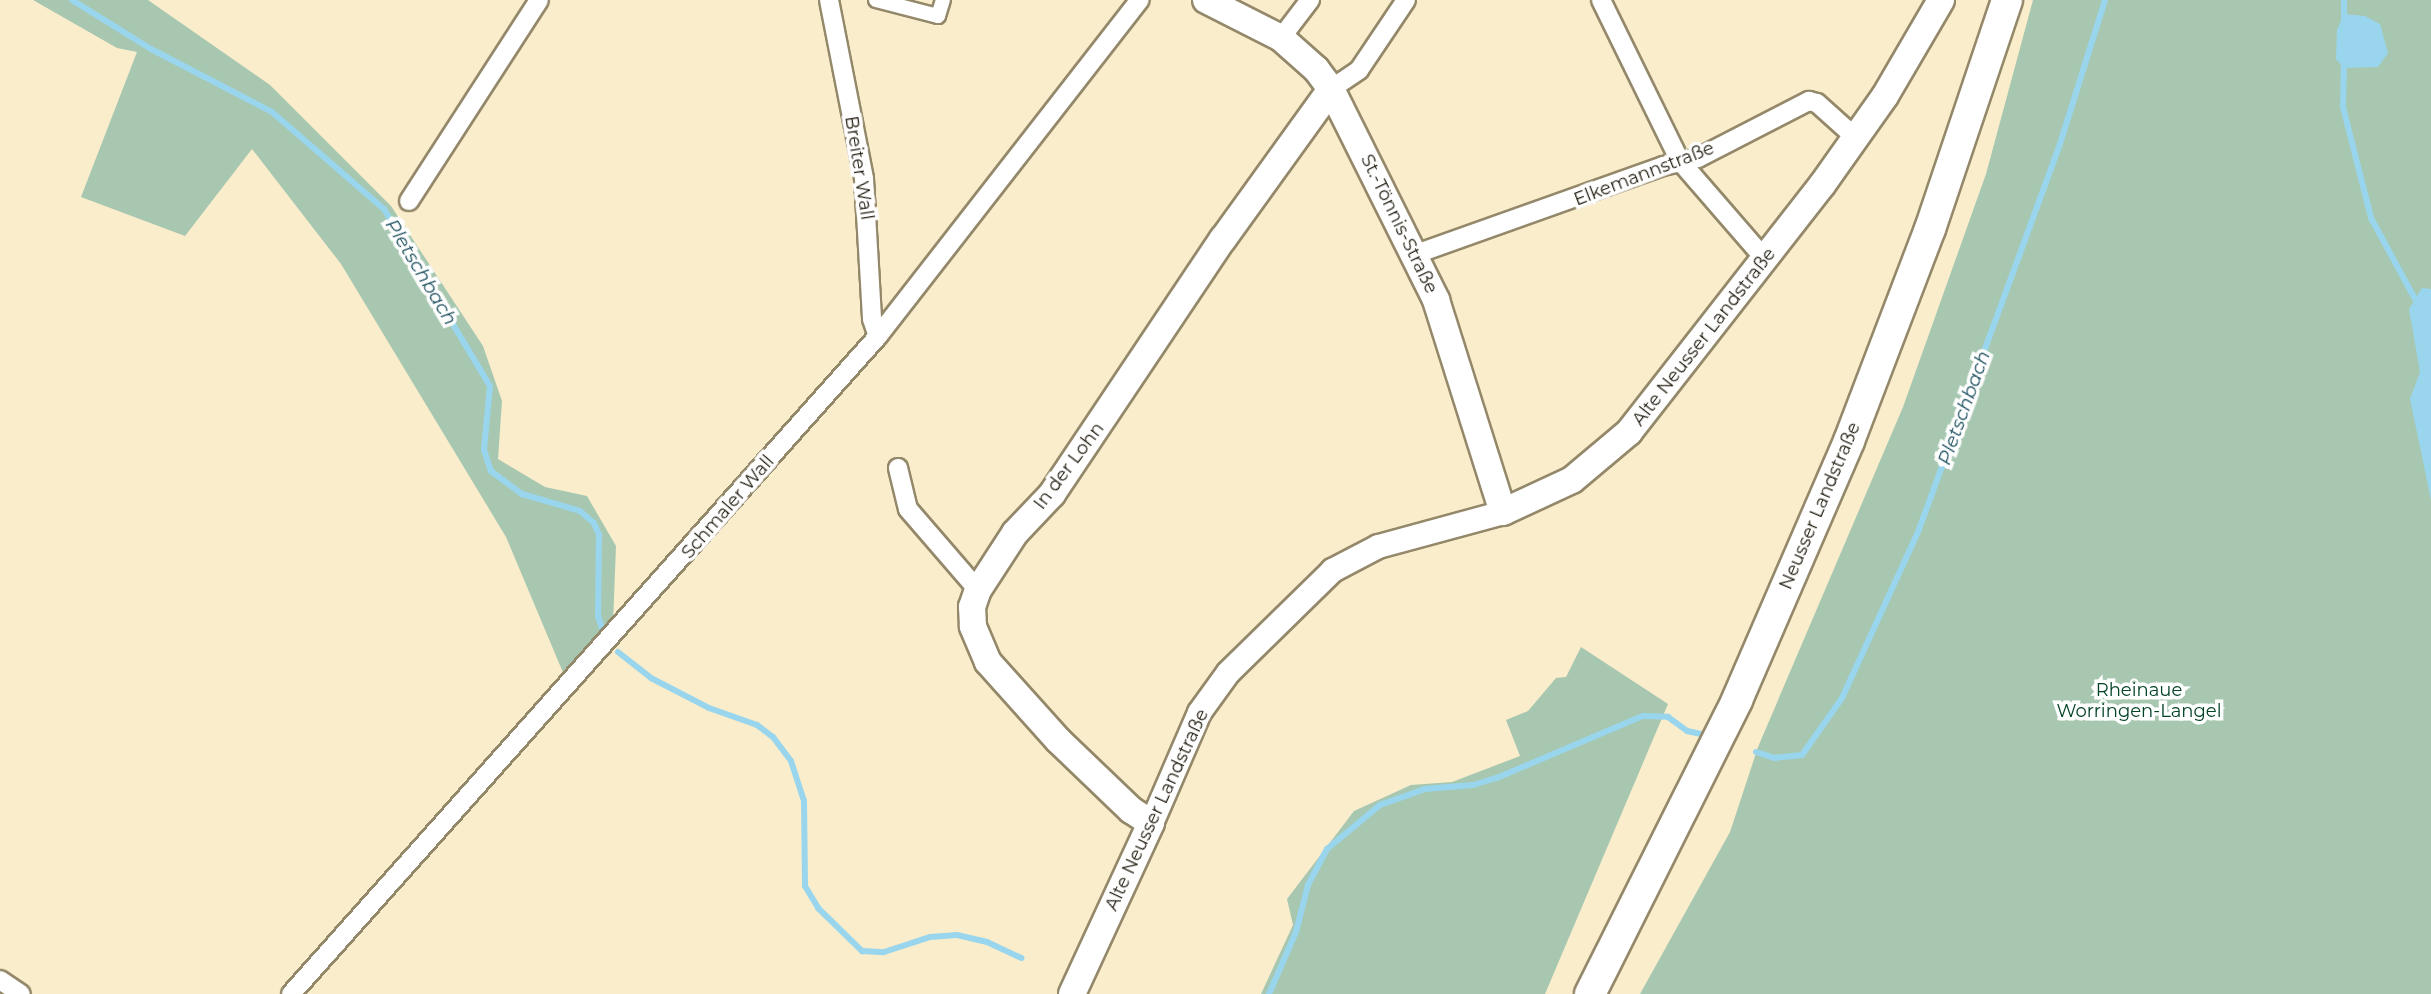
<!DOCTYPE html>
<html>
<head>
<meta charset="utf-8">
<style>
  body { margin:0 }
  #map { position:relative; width:2431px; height:994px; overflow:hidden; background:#faedcc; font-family:Montserrat,sans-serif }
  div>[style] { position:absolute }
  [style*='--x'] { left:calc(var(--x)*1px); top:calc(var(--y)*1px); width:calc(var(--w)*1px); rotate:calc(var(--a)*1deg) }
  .green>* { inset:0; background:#a7c7b1 }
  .water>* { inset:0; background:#99d6ed }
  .stream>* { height:6px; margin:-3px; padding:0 3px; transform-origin:3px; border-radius:3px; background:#99d6ed }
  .roads { filter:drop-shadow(2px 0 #94886a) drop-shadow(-2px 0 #94886a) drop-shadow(0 2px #94886a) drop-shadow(0 -2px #94886a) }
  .pedestrian>* { height:14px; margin:-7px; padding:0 7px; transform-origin:7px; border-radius:7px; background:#fff }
  .minor>* { height:18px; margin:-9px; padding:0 9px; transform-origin:9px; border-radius:9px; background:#fff }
  .tertiary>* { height:23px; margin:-11.5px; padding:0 11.5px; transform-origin:11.5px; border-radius:11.5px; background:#fff }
  .secondary>* { height:26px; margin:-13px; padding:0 13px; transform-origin:13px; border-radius:13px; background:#fff }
  .primary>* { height:30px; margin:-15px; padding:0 15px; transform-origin:15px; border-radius:15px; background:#fff }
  span { translate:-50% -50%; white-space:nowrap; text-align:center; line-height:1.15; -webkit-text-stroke:7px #fff; paint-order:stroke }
  .street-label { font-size:18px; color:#221d11 }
  .park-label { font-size:18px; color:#034325 }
  .water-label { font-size:19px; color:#1e5061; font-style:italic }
</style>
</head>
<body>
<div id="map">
  <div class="green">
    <div style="clip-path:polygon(33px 0,148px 0,270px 85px,391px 206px,483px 346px,502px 401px,498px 459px,545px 487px,587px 496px,616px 546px,613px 624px,567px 682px,506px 537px,341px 264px,252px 149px,185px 236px,81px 197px,137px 52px,117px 48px)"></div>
    <div style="clip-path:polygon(2033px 0,2431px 0,2431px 994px,1640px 994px,1730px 832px,1758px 747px,1903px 407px,1986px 174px)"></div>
    <div style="clip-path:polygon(1581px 647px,1668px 704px,1545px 994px,1261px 994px,1293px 925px,1287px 899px,1354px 811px,1411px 785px,1452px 782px,1520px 756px,1506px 720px,1528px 711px,1556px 678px,1566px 677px)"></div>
  </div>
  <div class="water">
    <div style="clip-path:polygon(2344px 14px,2365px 16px,2380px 24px,2388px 53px,2378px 67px,2344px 68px,2336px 59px,2337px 30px)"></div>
    <div style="clip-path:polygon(2422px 288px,2431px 289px,2431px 500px,2410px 399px,2420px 372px,2409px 309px)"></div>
  </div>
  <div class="stream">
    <div style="--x:72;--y:0;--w:93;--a:31.8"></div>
    <div style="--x:151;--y:49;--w:136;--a:27.5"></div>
    <div style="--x:272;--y:112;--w:148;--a:40.9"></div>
    <div style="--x:384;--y:209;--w:206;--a:59.1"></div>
    <div style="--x:490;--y:386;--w:64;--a:95.4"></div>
    <div style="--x:484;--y:450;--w:22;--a:72"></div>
    <div style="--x:491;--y:471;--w:39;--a:37"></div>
    <div style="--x:522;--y:494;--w:60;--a:16.3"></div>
    <div style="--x:580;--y:511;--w:18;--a:41"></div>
    <div style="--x:594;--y:523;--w:13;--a:67"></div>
    <div style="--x:599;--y:535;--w:81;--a:90.7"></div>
    <div style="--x:598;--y:616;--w:20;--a:72"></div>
    <div style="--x:2344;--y:19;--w:19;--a:-90"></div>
    <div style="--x:2344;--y:61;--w:46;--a:91.2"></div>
    <div style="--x:2343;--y:107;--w:114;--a:75.8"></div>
    <div style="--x:2371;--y:218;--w:92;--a:61.5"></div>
    <div style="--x:618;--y:652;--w:42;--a:38.2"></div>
    <div style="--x:651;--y:678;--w:65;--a:27.3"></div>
    <div style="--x:709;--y:708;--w:51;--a:19.5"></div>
    <div style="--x:757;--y:725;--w:20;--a:37"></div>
    <div style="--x:773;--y:737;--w:30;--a:53"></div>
    <div style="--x:791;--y:761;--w:42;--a:72"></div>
    <div style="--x:804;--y:801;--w:85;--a:89.3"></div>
    <div style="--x:805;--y:886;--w:26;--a:59"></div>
    <div style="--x:818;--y:908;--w:62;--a:44.3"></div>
    <div style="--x:862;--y:951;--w:22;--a:3"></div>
    <div style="--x:884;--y:952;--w:48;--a:-18.1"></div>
    <div style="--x:930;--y:937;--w:27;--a:-4"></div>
    <div style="--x:957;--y:935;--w:31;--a:13"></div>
    <div style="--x:987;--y:942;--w:38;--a:25"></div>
    <div style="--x:1756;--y:752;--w:19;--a:18"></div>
    <div style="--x:1774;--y:758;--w:28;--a:-6"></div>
    <div style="--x:1802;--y:755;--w:70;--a:-54.9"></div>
    <div style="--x:1842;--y:698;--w:183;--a:-65.4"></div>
    <div style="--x:1918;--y:532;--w:410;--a:-69.9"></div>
    <div style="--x:2059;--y:147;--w:154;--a:-72.6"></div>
    <div style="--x:1269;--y:994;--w:68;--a:-66.5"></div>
    <div style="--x:1296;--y:932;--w:49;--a:-75.7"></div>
    <div style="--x:1308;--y:885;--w:41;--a:-62.2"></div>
    <div style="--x:1327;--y:849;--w:69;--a:-39.7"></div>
    <div style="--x:1380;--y:805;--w:48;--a:-19.6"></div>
    <div style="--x:1425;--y:789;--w:48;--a:-4.8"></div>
    <div style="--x:1473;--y:785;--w:27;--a:-17"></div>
    <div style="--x:1499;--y:777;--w:156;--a:-23"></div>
    <div style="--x:1643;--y:716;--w:25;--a:2"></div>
    <div style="--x:1668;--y:717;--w:24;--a:36"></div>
    <div style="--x:1687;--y:731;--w:25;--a:12"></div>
  </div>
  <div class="roads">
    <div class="pedestrian">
      <div style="--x:876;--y:0;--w:64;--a:14.5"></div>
      <div style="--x:938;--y:16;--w:17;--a:-73"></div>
    </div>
    <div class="minor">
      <div style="--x:829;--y:0;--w:182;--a:78.9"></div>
      <div style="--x:864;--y:179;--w:140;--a:86.7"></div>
      <div style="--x:872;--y:319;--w:18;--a:71"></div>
      <div style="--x:1601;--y:0;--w:179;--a:63.9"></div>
      <div style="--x:1680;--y:161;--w:130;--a:49.1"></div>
      <div style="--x:1281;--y:38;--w:48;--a:-52.7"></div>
      <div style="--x:1331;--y:89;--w:34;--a:-34"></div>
      <div style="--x:1359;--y:70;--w:84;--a:-56.1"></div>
      <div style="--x:409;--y:201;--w:239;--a:-57.1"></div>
      <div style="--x:1416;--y:254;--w:262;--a:-19.6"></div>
      <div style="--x:1663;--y:166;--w:36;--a:-13"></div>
      <div style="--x:1698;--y:158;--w:125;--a:-27.2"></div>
      <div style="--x:1809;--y:101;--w:8;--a:14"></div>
      <div style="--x:1817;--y:103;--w:52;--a:41.9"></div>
      <div style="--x:898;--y:468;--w:42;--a:76.3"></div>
      <div style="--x:908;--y:509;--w:107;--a:49.2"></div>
      <div style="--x:0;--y:980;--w:25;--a:34"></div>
      <div style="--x:291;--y:994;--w:882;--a:-48.26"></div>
      <div style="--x:878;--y:336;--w:426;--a:-52.1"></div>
    </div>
    <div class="tertiary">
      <div style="--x:1151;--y:823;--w:121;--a:-66.6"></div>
      <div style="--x:1199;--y:712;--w:49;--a:-54.1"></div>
      <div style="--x:1228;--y:672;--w:146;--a:-44.4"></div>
      <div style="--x:1332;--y:570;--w:52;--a:-27.6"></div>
      <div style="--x:1378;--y:546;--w:130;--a:-15.2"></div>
    </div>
    <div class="secondary">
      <div style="--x:1206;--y:0;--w:84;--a:26.9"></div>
      <div style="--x:1281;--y:38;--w:47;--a:41.5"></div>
      <div style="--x:1316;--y:69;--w:25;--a:53"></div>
      <div style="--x:1331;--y:89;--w:236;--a:63.5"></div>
      <div style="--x:1436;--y:300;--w:222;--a:72.5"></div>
      <div style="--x:1503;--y:512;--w:76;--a:-24.9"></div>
      <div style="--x:1572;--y:480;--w:75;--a:-40.1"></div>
      <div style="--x:1629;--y:432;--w:313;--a:-52"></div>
      <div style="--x:1822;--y:185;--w:109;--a:-54.7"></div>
      <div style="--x:1885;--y:96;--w:111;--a:-59.7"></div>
      <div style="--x:1072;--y:994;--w:188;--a:-65.2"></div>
      <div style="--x:1151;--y:823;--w:24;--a:-147"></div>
      <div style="--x:1131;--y:810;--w:101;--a:-136.2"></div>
      <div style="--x:1058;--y:740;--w:105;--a:-131.9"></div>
      <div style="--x:988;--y:662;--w:39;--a:-113"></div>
      <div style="--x:973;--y:626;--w:19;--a:-93"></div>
      <div style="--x:972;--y:607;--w:18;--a:-71"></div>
      <div style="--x:978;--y:590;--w:68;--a:-57"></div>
      <div style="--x:1015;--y:533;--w:54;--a:-46.5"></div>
      <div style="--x:1052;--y:494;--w:307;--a:-56.2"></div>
      <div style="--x:1223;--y:239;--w:185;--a:-54.2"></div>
    </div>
    <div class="primary">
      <div style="--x:1590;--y:994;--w:329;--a:-63.4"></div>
      <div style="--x:1737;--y:700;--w:282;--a:-66.6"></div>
      <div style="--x:1849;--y:441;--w:227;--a:-69.1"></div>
      <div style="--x:1930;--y:229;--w:242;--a:-71.4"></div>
    </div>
  </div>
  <div class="street-label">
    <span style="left:859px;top:168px;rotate:81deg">Breiter Wall</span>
    <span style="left:1644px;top:174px;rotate:-21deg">Elkemannstraße</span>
    <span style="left:1399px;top:224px;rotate:64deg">St.-Tönnis-Straße</span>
    <span style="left:1704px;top:337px;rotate:-52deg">Alte Neusser Landstraße</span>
    <span style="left:1069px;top:466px;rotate:-53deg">In der Lohn</span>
    <span style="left:1820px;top:506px;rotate:-67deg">Neusser Landstraße</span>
    <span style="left:728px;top:507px;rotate:-49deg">Schmaler Wall</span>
    <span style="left:1157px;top:810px;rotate:-65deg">Alte Neusser Landstraße</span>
  </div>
  <div class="park-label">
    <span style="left:2139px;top:701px">Rheinaue<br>Worringen-Langel</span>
  </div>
  <div class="water-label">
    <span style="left:421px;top:272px;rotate:59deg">Pletschbach</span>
    <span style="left:1964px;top:408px;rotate:-70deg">Pletschbach</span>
  </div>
</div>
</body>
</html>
